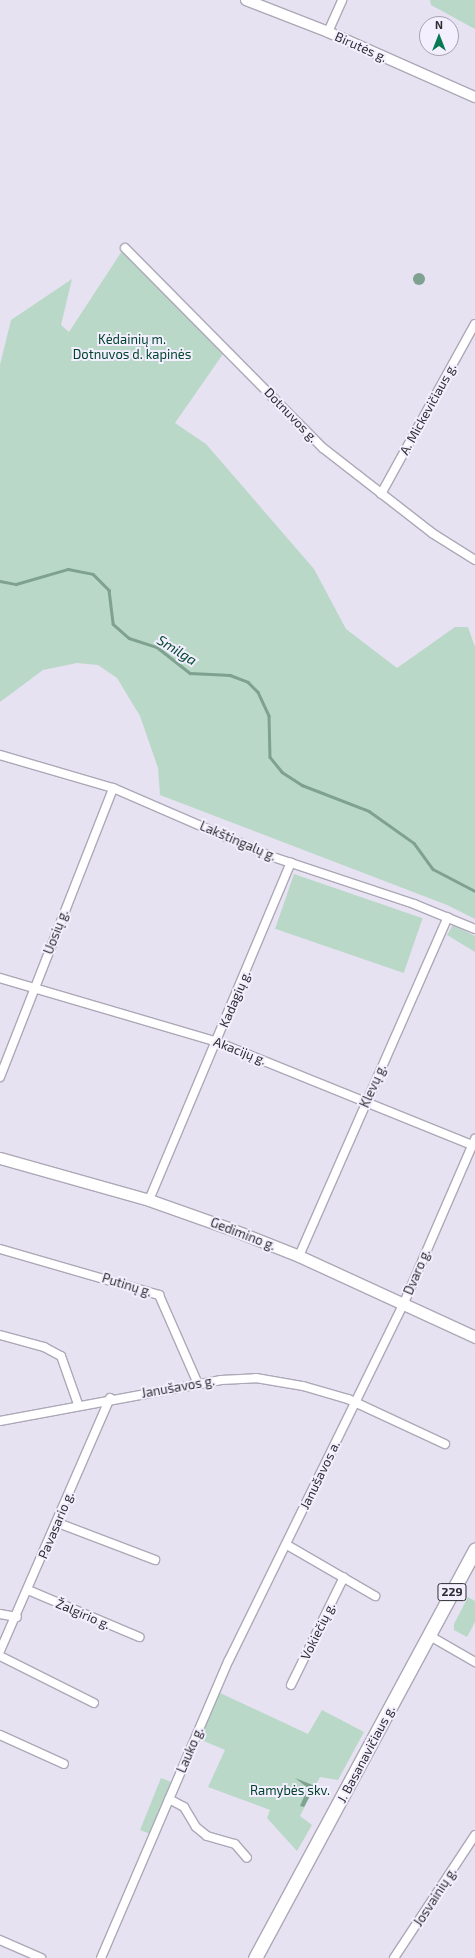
<!DOCTYPE html>
<html>
<head>
<meta charset="utf-8">
<style>
  body { margin:0 }
  #map { position:relative; width:475px; height:1958px; overflow:hidden; background:#e7e2f1; font-family:"Exo 2",sans-serif }
  div>[style] { position:absolute }
  [style*='--x'] { left:calc(var(--x)*1px); top:calc(var(--y)*1px); width:calc(var(--w)*1px); rotate:calc(var(--a)*1deg) }
  .green>* { inset:0; background:#b9d8c8; transform-origin:0 0 }
  .water>* { inset:0; background:#7fa190 }
  .round { border-radius:50% }
  .stream>* { height:2.5px; margin:-1.25px; padding:0 1.25px; transform-origin:1.25px; border-radius:1.25px; background:#7fa190 }
  .roads { filter:drop-shadow(1px 0 #ada8b7) drop-shadow(-1px 0 #ada8b7) drop-shadow(0 1px #ada8b7) drop-shadow(0 -1px #ada8b7) }
  .minor>* { height:8px; margin:-4px; padding:0 4px; transform-origin:4px; border-radius:4px; background:#fff }
  .tertiary>* { height:10px; margin:-5px; padding:0 5px; transform-origin:5px; border-radius:5px; background:#fff }
  .secondary>* { height:11px; margin:-5.5px; padding:0 5.5px; transform-origin:5.5px; border-radius:5.5px; background:#fff }
  .primary>* { height:13px; margin:-6.5px; padding:0 6.5px; transform-origin:6.5px; border-radius:6.5px; background:#fff }
  span { translate:-50% -50%; white-space:nowrap; text-align:center; line-height:1.15; -webkit-text-stroke:4px #f4effe; paint-order:stroke }
  .shield-label span { padding:1px 3px; background:#f4effe; border:1px solid; border-radius:3px; -webkit-text-stroke-width:0 }
  .shield-label { font-size:12px; color:#2f2d33; font-weight:700 }
  .street-label { font-size:13px; color:#2f2d33 }
  .park-label { font-size:13px; color:#00442d }
  .water-label { font-size:14px; color:#024730; font-style:italic }
  .north { position:absolute; left:419px; top:16px; width:40px; height:40px; box-sizing:border-box; background:#f4effe; border:1px solid #a5a1ad; border-radius:50%; rotate:0deg; font-size:11px; font-weight:700; line-height:16px; text-align:center; color:#2f2d33 }
  .north::after { content:''; display:block; margin:auto; width:14px; height:18px; background:#077a55; clip-path:polygon(50% 0,100% 100%,50% 72%,0 100%) }
</style>
</head>
<body>
<div id="map">
  <div class="green">
    <div style="clip-path:polygon(430px 0,475px 0,475px 29px,431px 5px)"></div>
    <div style="clip-path:polygon(122px 251px,223px 354px,175px 423px,206px 444px,314px 569px,346px 629px,397px 668px,455px 627px,468px 627px,475px 647px,475px 919px,447px 905px,160px 795px,158px 768px,140px 716px,117px 678px,98px 665px,77px 663px,43px 670px,0 702px,0 365px,11px 320px,72px 279px,61px 325px,69px 332px)"></div>
    <div style="left:294px;top:874px;width:136px;height:58px;rotate:19deg"></div>
    <div style="clip-path:polygon(453px 925px,475px 936px,475px 952px,447px 935px)"></div>
    <div style="clip-path:polygon(468px 1597px,475px 1601px,475px 1622px,467px 1637px,454px 1630px,454px 1624px)"></div>
    <div style="clip-path:polygon(218px 1692px,308px 1734px,322px 1710px,364px 1732px,338px 1780px,320px 1777px,300px 1816px,312px 1825px,297px 1851px,267px 1818px,270px 1810px,208px 1787px,225px 1750px,199px 1739px)"></div>
    <div style="left:161px;top:1778px;width:11px;height:56px;rotate:22deg"></div>
  </div>
  <div class="water">
    <div class="round" style="left:413px;top:273px;width:12px;height:12px"></div>
    <div style="clip-path:polygon(295px 1778px,315px 1786px,304px 1807px,300px 1806px,308px 1788px)"></div>
  </div>
  <div class="stream">
    <div style="--x:0;--y:581;--w:16;--a:11"></div>
    <div style="--x:16;--y:584;--w:54;--a:-16.1"></div>
    <div style="--x:68;--y:569;--w:25;--a:11"></div>
    <div style="--x:93;--y:574;--w:23;--a:45"></div>
    <div style="--x:109;--y:590;--w:34;--a:83"></div>
    <div style="--x:113;--y:624;--w:21;--a:41"></div>
    <div style="--x:129;--y:638;--w:29;--a:18"></div>
    <div style="--x:157;--y:647;--w:42;--a:38.2"></div>
    <div style="--x:190;--y:673;--w:40;--a:2.9"></div>
    <div style="--x:230;--y:675;--w:19;--a:21"></div>
    <div style="--x:248;--y:682;--w:14;--a:45"></div>
    <div style="--x:258;--y:692;--w:26;--a:65"></div>
    <div style="--x:269;--y:716;--w:41;--a:88.6"></div>
    <div style="--x:270;--y:757;--w:19;--a:51"></div>
    <div style="--x:282;--y:772;--w:24;--a:33"></div>
    <div style="--x:302;--y:785;--w:72;--a:21.2"></div>
    <div style="--x:369;--y:811;--w:55;--a:35.4"></div>
    <div style="--x:414;--y:843;--w:32;--a:54"></div>
    <div style="--x:433;--y:869;--w:47;--a:27.6"></div>
  </div>
  <div class="roads">
    <div class="minor">
      <div style="--x:328;--y:32;--w:35;--a:-66"></div>
      <div style="--x:125;--y:248;--w:281;--a:45.3"></div>
      <div style="--x:323;--y:448;--w:138;--a:37.9"></div>
      <div style="--x:432;--y:533;--w:51;--a:32.1"></div>
      <div style="--x:381;--y:494;--w:194;--a:-61.1"></div>
      <div style="--x:0;--y:755;--w:118;--a:16.3"></div>
      <div style="--x:113;--y:788;--w:171;--a:23.4"></div>
      <div style="--x:270;--y:856;--w:152;--a:18.4"></div>
      <div style="--x:414;--y:904;--w:66;--a:22.3"></div>
      <div style="--x:0;--y:978;--w:226;--a:16.4"></div>
      <div style="--x:217;--y:1042;--w:275;--a:22"></div>
      <div style="--x:0;--y:1077;--w:310;--a:-68.6"></div>
      <div style="--x:149;--y:1200;--w:366;--a:-67.2"></div>
      <div style="--x:0;--y:1249;--w:166;--a:16.1"></div>
      <div style="--x:159;--y:1295;--w:97;--a:66.3"></div>
      <div style="--x:299;--y:1256;--w:370;--a:-66.3"></div>
      <div style="--x:0;--y:1335;--w:46;--a:15.3"></div>
      <div style="--x:44;--y:1347;--w:19;--a:28"></div>
      <div style="--x:61;--y:1356;--w:51;--a:70.5"></div>
      <div style="--x:0;--y:1421;--w:225;--a:-10.5"></div>
      <div style="--x:221;--y:1380;--w:35;--a:-3"></div>
      <div style="--x:256;--y:1378;--w:48;--a:9.7"></div>
      <div style="--x:303;--y:1386;--w:47;--a:16.1"></div>
      <div style="--x:348;--y:1399;--w:107;--a:24.9"></div>
      <div style="--x:58;--y:1523;--w:104;--a:20.9"></div>
      <div style="--x:287;--y:1545;--w:102;--a:30.1"></div>
      <div style="--x:28;--y:1590;--w:121;--a:22.9"></div>
      <div style="--x:0;--y:1614;--w:17;--a:10"></div>
      <div style="--x:430;--y:1636;--w:52;--a:30"></div>
      <div style="--x:0;--y:1651;--w:276;--a:-66.5"></div>
      <div style="--x:0;--y:1656;--w:105;--a:26.6"></div>
      <div style="--x:291;--y:1685;--w:120;--a:-63.9"></div>
      <div style="--x:0;--y:1735;--w:70;--a:24.4"></div>
      <div style="--x:169;--y:1799;--w:17;--a:28"></div>
      <div style="--x:184;--y:1807;--w:23;--a:59"></div>
      <div style="--x:196;--y:1827;--w:14;--a:39"></div>
      <div style="--x:207;--y:1836;--w:29;--a:16"></div>
      <div style="--x:235;--y:1844;--w:18;--a:49"></div>
      <div style="--x:0;--y:1940;--w:45;--a:23.7"></div>
      <div style="--x:101;--y:1958;--w:324;--a:-66.8"></div>
      <div style="--x:229;--y:1660;--w:398;--a:-63.9"></div>
      <div style="--x:404;--y:1303;--w:179;--a:-66.6"></div>
      <div style="--x:394;--y:1958;--w:147;--a:-56.6"></div>
    </div>
    <div class="tertiary">
      <div style="--x:246;--y:0;--w:88;--a:21.3"></div>
      <div style="--x:328;--y:32;--w:161;--a:23.9"></div>
    </div>
    <div class="secondary">
      <div style="--x:0;--y:1158;--w:155;--a:15.7"></div>
      <div style="--x:149;--y:1200;--w:84;--a:19.5"></div>
      <div style="--x:228;--y:1228;--w:76;--a:21.5"></div>
      <div style="--x:299;--y:1256;--w:194;--a:24.7"></div>
    </div>
    <div class="primary">
      <div style="--x:255;--y:1958;--w:464;--a:-61.7"></div>
    </div>
  </div>
  <div class="shield-label">
    <span style="left:452px;top:1592px">229</span>
  </div>
  <div class="street-label">
    <span style="left:361px;top:47px;rotate:24deg">Birutės g.</span>
    <span style="left:428px;top:409px;rotate:-61deg">A. Mickevičiaus g.</span>
    <span style="left:291px;top:415px;rotate:46deg">Dotnuvos g.</span>
    <span style="left:238px;top:841px;rotate:23deg">Lakštingalų g.</span>
    <span style="left:56px;top:932px;rotate:-69deg">Uosių g.</span>
    <span style="left:235px;top:999px;rotate:-67deg">Kadagių g.</span>
    <span style="left:240px;top:1051px;rotate:21deg">Akacijų g.</span>
    <span style="left:373px;top:1086px;rotate:-66deg">Klevų g.</span>
    <span style="left:243px;top:1234px;rotate:21deg">Gedimino g.</span>
    <span style="left:417px;top:1272px;rotate:-67deg">Dvaro g.</span>
    <span style="left:127px;top:1285px;rotate:17deg">Putinų g.</span>
    <span style="left:178px;top:1387px;rotate:-10deg">Janušavos g.</span>
    <span style="left:320px;top:1475px;rotate:-64deg">Janušavos a.</span>
    <span style="left:56px;top:1525px;rotate:-67deg">Pavasario g.</span>
    <span style="left:83px;top:1614px;rotate:23deg">Žalgirio g.</span>
    <span style="left:318px;top:1631px;rotate:-64deg">Vokiečių g.</span>
    <span style="left:190px;top:1750px;rotate:-67deg">Lauko g.</span>
    <span style="left:366px;top:1754px;rotate:-62deg">J. Basanavičiaus g.</span>
    <span style="left:435px;top:1897px;rotate:-57deg">Josvainių g.</span>
  </div>
  <div class="park-label">
    <span style="left:132px;top:347px">Kėdainių m.<br>Dotnuvos d. kapinės</span>
    <span style="left:290px;top:1790px">Ramybės skv.</span>
  </div>
  <div class="water-label">
    <span style="left:177px;top:650px;rotate:32deg">Smilga</span>
  </div>
  <div class="north">N</div>
</div>
</body>
</html>
